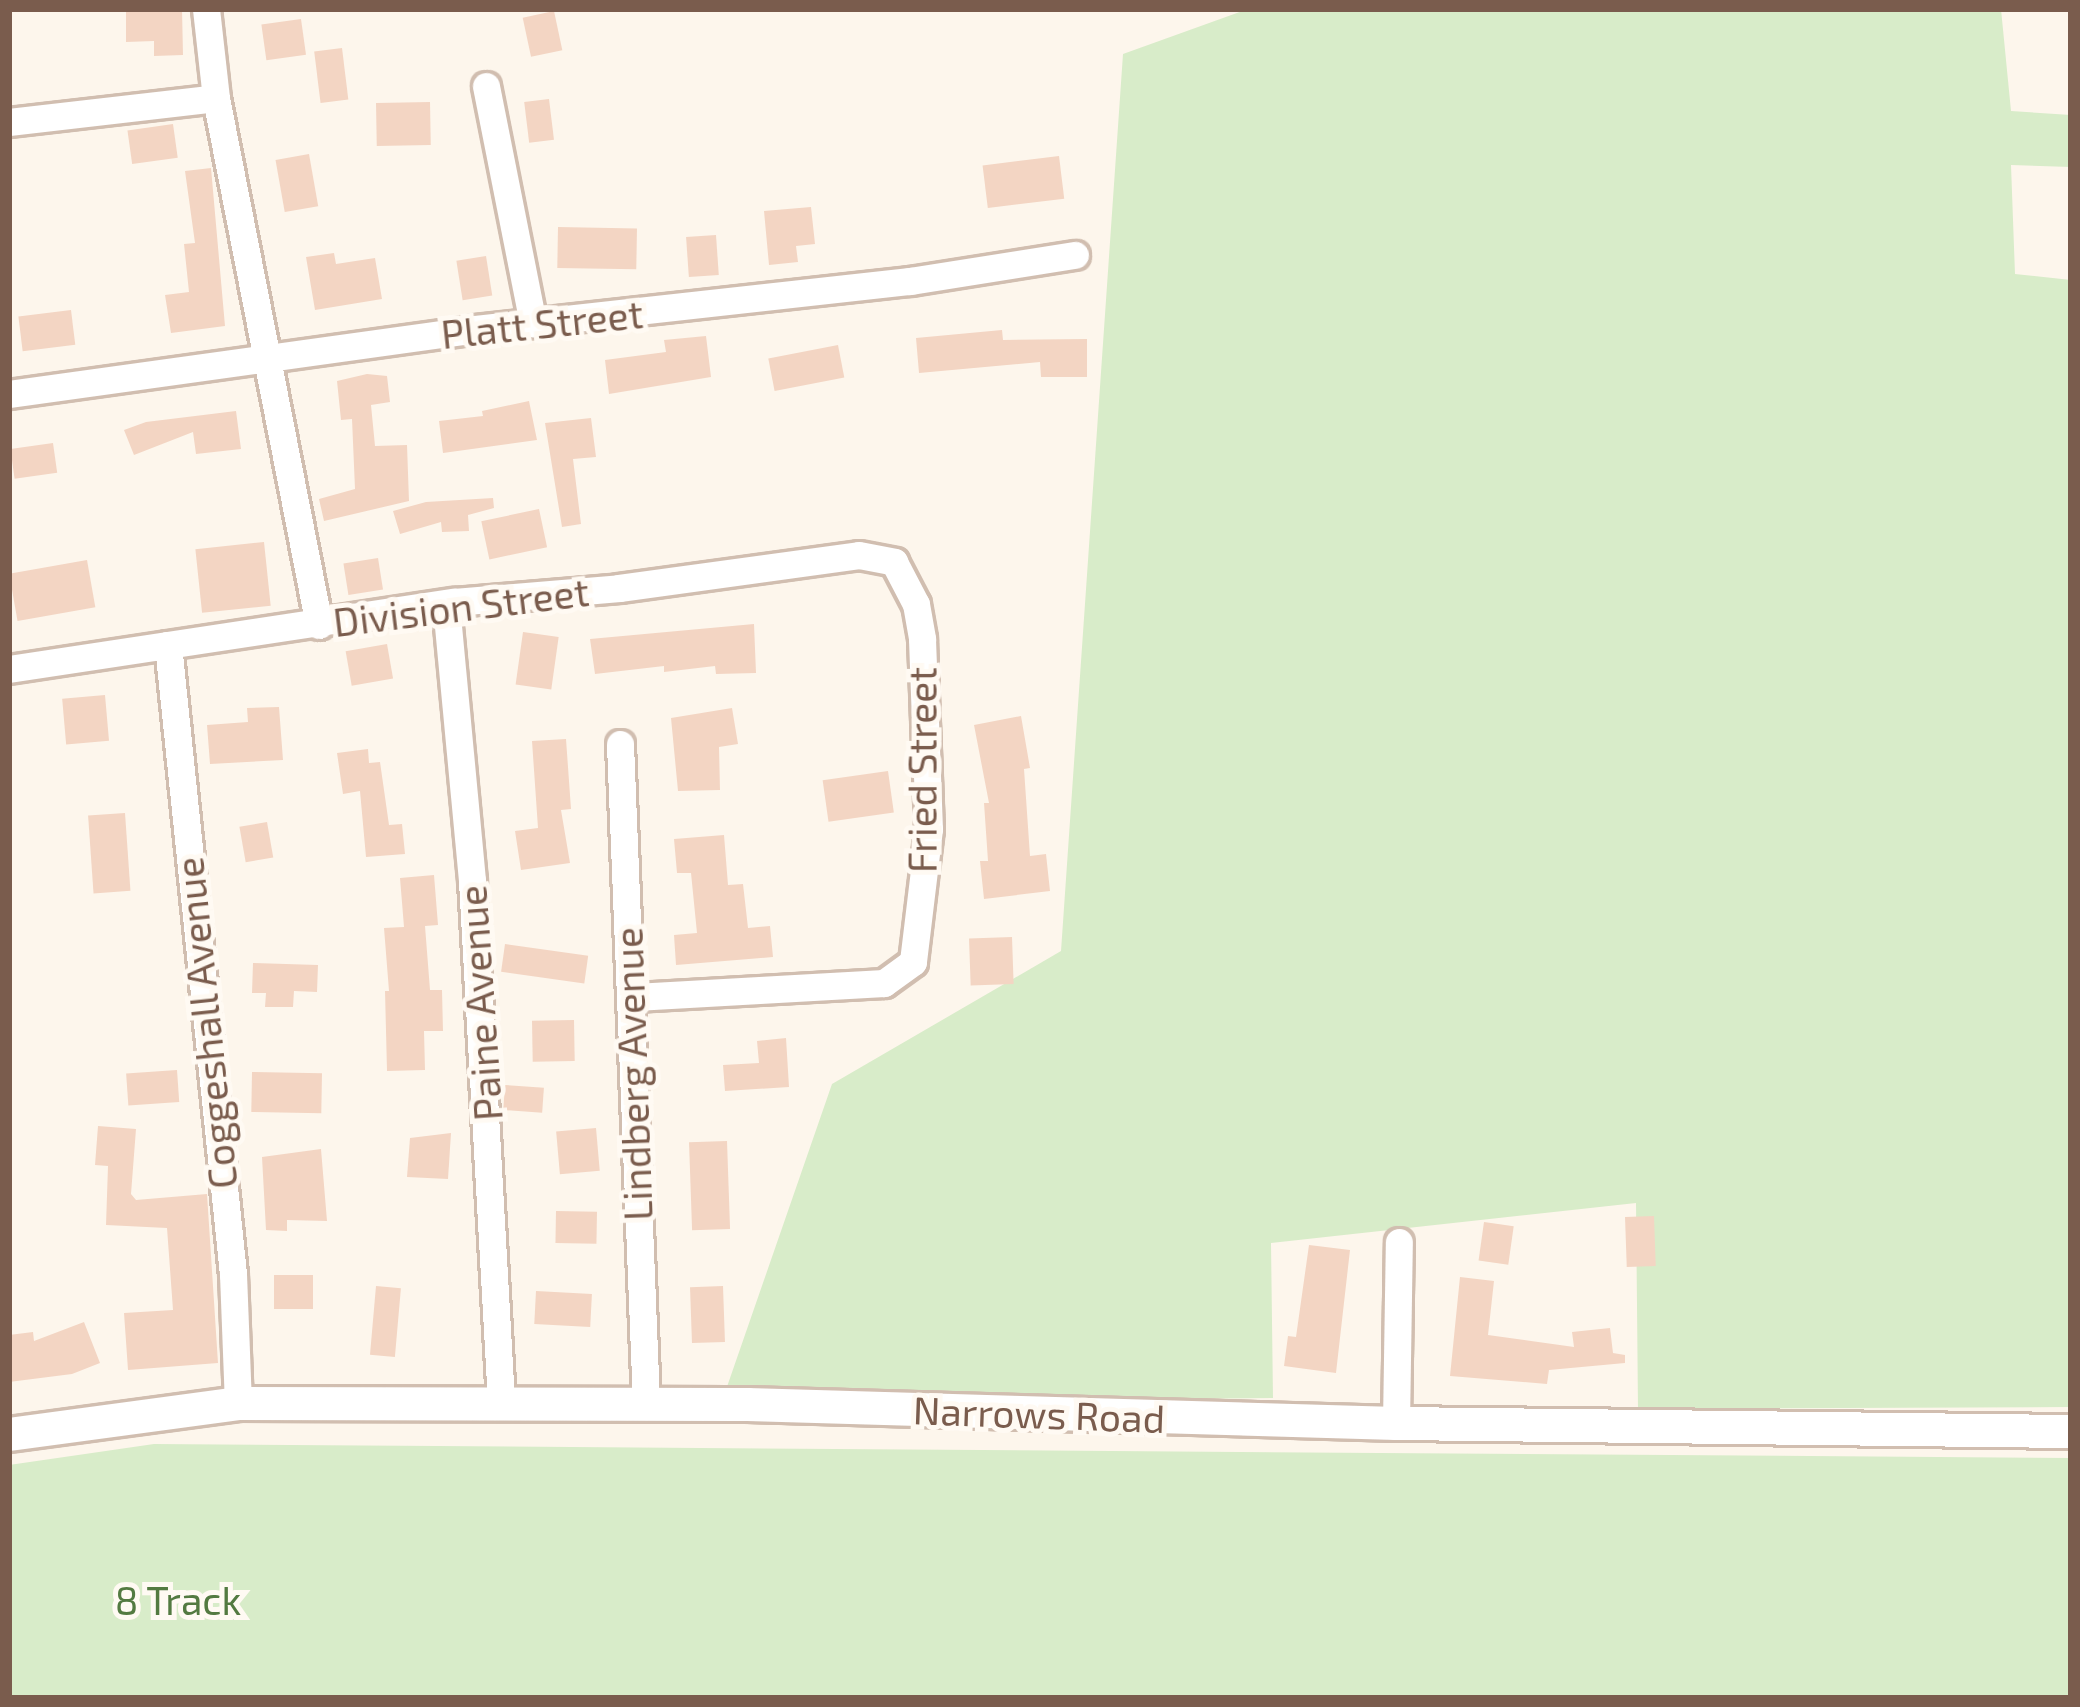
<!DOCTYPE html>
<html>
<head>
<meta charset="utf-8">
<style>
  body { margin:0 }
  #map { position:relative; width:2080px; height:1707px; overflow:hidden; background:#fdf6ec; font-family:"Exo 2",sans-serif }
  div>[style] { position:absolute }
  [style*='--x'] { left:calc(var(--x)*1px); top:calc(var(--y)*1px); width:calc(var(--w)*1px); rotate:calc(var(--a)*1deg) }
  .green>* { inset:0; background:#d8ecc9 }
  .building>* { inset:0; background:#f3d5c3; transform-origin:0 0 }
  .roads { filter:drop-shadow(3px 0 #d1beb0) drop-shadow(-3px 0 #d1beb0) drop-shadow(0 3px #d1beb0) drop-shadow(0 -3px #d1beb0) }
  .minor>* { height:27px; margin:-13.5px; padding:0 13.5px; transform-origin:13.5px; border-radius:13.5px; background:#fff }
  .tertiary>* { height:33px; margin:-16.5px; padding:0 16.5px; transform-origin:16.5px; border-radius:16.5px; background:#fff }
  span { translate:-50% -50%; white-space:nowrap; text-align:center; line-height:1.15; -webkit-text-stroke:10px #fffaf3; paint-order:stroke }
  .street-label { font-size:39px; color:#7a5c4d }
  .park-label { font-size:39px; color:#537a41 }
  .frame { position:absolute; inset:0; border:12px solid #7a5c4d; pointer-events:none }
</style>
</head>
<body>
<div id="map">
  <div class="green">
    <div style="clip-path:polygon(1248px 9px,2001px 9px,2011px 111px,2071px 115px,2071px 167px,2011px 165px,2015px 274px,2071px 280px,2071px 1407px,1638px 1409px,1636px 1203px,1271px 1243px,1273px 1398px,721px 1404px,832px 1084px,1061px 951px,1123px 54px)"></div>
    <div style="clip-path:polygon(154px 1444px,2071px 1458px,2071px 1698px,9px 1698px,9px 1465px)"></div>
  </div>
  <div class="building">
    <div style="clip-path:polygon(126px 9px,182px 9px,183px 55px,154px 56px,154px 41px,126px 42px)"></div>
    <div style="left:554px;top:11px;width:40px;height:32px;rotate:78deg"></div>
    <div style="left:301px;top:19px;width:36px;height:40px;rotate:82deg"></div>
    <div style="left:342px;top:48px;width:52px;height:28px;rotate:83deg"></div>
    <div style="left:549px;top:99px;width:41px;height:25px;rotate:83deg"></div>
    <div style="left:430px;top:102px;width:43px;height:54px;rotate:89deg"></div>
    <div style="left:173px;top:124px;width:34px;height:46px;rotate:82deg"></div>
    <div style="left:309px;top:154px;width:53px;height:34px;rotate:80deg"></div>
    <div style="left:1059px;top:156px;width:43px;height:77px;rotate:83deg"></div>
    <div style="clip-path:polygon(211px 168px,225px 326px,171px 333px,165px 295px,189px 292px,184px 244px,195px 243px,185px 171px)"></div>
    <div style="clip-path:polygon(811px 207px,815px 244px,796px 246px,798px 262px,769px 265px,764px 211px)"></div>
    <div style="left:558px;top:227px;width:79px;height:41px;rotate:1deg"></div>
    <div style="left:716px;top:235px;width:40px;height:30px;rotate:86deg"></div>
    <div style="clip-path:polygon(334px 253px,336px 264px,375px 258px,382px 299px,315px 310px,306px 257px)"></div>
    <div style="left:486px;top:256px;width:40px;height:30px;rotate:81deg"></div>
    <div style="left:71px;top:310px;width:35px;height:53px;rotate:83deg"></div>
    <div style="clip-path:polygon(1002px 330px,1003px 340px,1087px 339px,1087px 377px,1041px 377px,1040px 362px,919px 373px,916px 338px)"></div>
    <div style="clip-path:polygon(706px 336px,711px 377px,609px 394px,605px 360px,666px 352px,664px 340px)"></div>
    <div style="left:838px;top:345px;width:33px;height:71px;rotate:79deg"></div>
    <div style="clip-path:polygon(367px 374px,387px 376px,390px 402px,371px 405px,375px 446px,407px 445px,409px 501px,324px 521px,319px 499px,355px 489px,352px 419px,341px 420px,337px 381px)"></div>
    <div style="clip-path:polygon(529px 401px,537px 440px,443px 453px,439px 421px,483px 416px,482px 411px)"></div>
    <div style="clip-path:polygon(236px 411px,241px 449px,196px 454px,193px 432px,134px 455px,124px 430px,146px 422px)"></div>
    <div style="clip-path:polygon(591px 418px,596px 457px,573px 459px,581px 524px,562px 527px,545px 423px)"></div>
    <div style="left:53px;top:443px;width:30px;height:43px;rotate:82deg"></div>
    <div style="clip-path:polygon(493px 498px,494px 508px,468px 515px,469px 531px,442px 532px,441px 522px,400px 534px,393px 511px,426px 502px)"></div>
    <div style="left:539px;top:509px;width:39px;height:59px;rotate:78deg"></div>
    <div style="left:264px;top:542px;width:64px;height:69px;rotate:84deg"></div>
    <div style="left:378px;top:558px;width:32px;height:35px;rotate:81deg"></div>
    <div style="left:87px;top:560px;width:48px;height:79px;rotate:80deg"></div>
    <div style="clip-path:polygon(754px 624px,756px 673px,716px 674px,715px 666px,664px 672px,664px 666px,595px 674px,590px 639px)"></div>
    <div style="left:523px;top:632px;width:36px;height:53px;rotate:8deg"></div>
    <div style="left:387px;top:644px;width:35px;height:42px;rotate:80deg"></div>
    <div style="left:105px;top:695px;width:46px;height:43px;rotate:85deg"></div>
    <div style="clip-path:polygon(279px 707px,283px 760px,210px 764px,207px 725px,248px 722px,247px 708px)"></div>
    <div style="clip-path:polygon(732px 708px,738px 744px,719px 747px,720px 790px,678px 791px,671px 718px)"></div>
    <div style="clip-path:polygon(1021px 716px,1030px 768px,1024px 769px,1030px 856px,1046px 854px,1050px 891px,984px 899px,980px 861px,988px 861px,984px 803px,989px 803px,974px 725px)"></div>
    <div style="clip-path:polygon(566px 739px,571px 809px,561px 810px,570px 863px,521px 870px,515px 831px,538px 828px,532px 741px)"></div>
    <div style="clip-path:polygon(368px 749px,369px 763px,380px 762px,389px 825px,402px 824px,405px 854px,366px 857px,360px 791px,343px 794px,337px 753px)"></div>
    <div style="left:888px;top:771px;width:42px;height:66px;rotate:82deg"></div>
    <div style="left:125px;top:813px;width:78px;height:37px;rotate:86deg"></div>
    <div style="left:267px;top:822px;width:36px;height:28px;rotate:80deg"></div>
    <div style="clip-path:polygon(724px 835px,728px 885px,743px 884px,748px 928px,770px 926px,773px 957px,676px 965px,674px 935px,697px 933px,691px 873px,677px 873px,674px 839px)"></div>
    <div style="clip-path:polygon(434px 875px,438px 925px,425px 926px,430px 990px,442px 990px,443px 1031px,424px 1031px,425px 1070px,387px 1071px,385px 991px,389px 991px,384px 928px,404px 927px,400px 878px)"></div>
    <div style="left:1012px;top:937px;width:47px;height:43px;rotate:88deg"></div>
    <div style="left:505px;top:944px;width:84px;height:28px;rotate:8deg"></div>
    <div style="clip-path:polygon(253px 963px,318px 965px,317px 992px,294px 991px,293px 1007px,265px 1007px,266px 993px,252px 993px)"></div>
    <div style="left:574px;top:1020px;width:41px;height:42px;rotate:89deg"></div>
    <div style="clip-path:polygon(786px 1038px,789px 1087px,725px 1091px,723px 1065px,759px 1063px,757px 1041px)"></div>
    <div style="left:177px;top:1070px;width:32px;height:51px;rotate:86deg"></div>
    <div style="left:252px;top:1072px;width:70px;height:40px;rotate:1deg"></div>
    <div style="left:505px;top:1085px;width:39px;height:25px;rotate:4deg"></div>
    <div style="clip-path:polygon(98px 1126px,136px 1129px,131px 1194px,136px 1200px,207px 1194px,218px 1363px,128px 1370px,124px 1313px,173px 1310px,167px 1228px,106px 1225px,108px 1166px,95px 1165px)"></div>
    <div style="left:596px;top:1128px;width:43px;height:40px;rotate:85deg"></div>
    <div style="clip-path:polygon(451px 1133px,448px 1179px,407px 1177px,410px 1138px)"></div>
    <div style="left:727px;top:1141px;width:88px;height:38px;rotate:88deg"></div>
    <div style="clip-path:polygon(321px 1149px,327px 1221px,287px 1220px,287px 1231px,266px 1230px,262px 1157px)"></div>
    <div style="left:556px;top:1211px;width:41px;height:32px;rotate:1deg"></div>
    <div style="left:1654px;top:1216px;width:50px;height:29px;rotate:88deg"></div>
    <div style="left:1484px;top:1222px;width:30px;height:39px;rotate:8deg"></div>
    <div style="clip-path:polygon(1309px 1245px,1350px 1250px,1336px 1373px,1284px 1366px,1288px 1336px,1296px 1337px)"></div>
    <div style="left:274px;top:1275px;width:39px;height:34px"></div>
    <div style="clip-path:polygon(1460px 1277px,1494px 1281px,1488px 1335px,1574px 1347px,1572px 1332px,1610px 1328px,1613px 1353px,1625px 1355px,1625px 1363px,1549px 1370px,1547px 1384px,1450px 1376px)"></div>
    <div style="left:376px;top:1286px;width:25px;height:69px;rotate:5deg"></div>
    <div style="left:723px;top:1286px;width:56px;height:33px;rotate:88deg"></div>
    <div style="left:536px;top:1291px;width:56px;height:33px;rotate:3deg"></div>
    <div style="clip-path:polygon(84px 1322px,100px 1363px,72px 1374px,9px 1382px,9px 1335px,33px 1332px,34px 1341px)"></div>
  </div>
  <div class="roads">
    <div class="minor">
      <div style="--x:206;--y:9;--w:90;--a:83.6"></div>
      <div style="--x:216;--y:98;--w:537;--a:78.94"></div>
      <div style="--x:486;--y:86;--w:242;--a:78.8"></div>
      <div style="--x:9;--y:122;--w:208;--a:-6.6"></div>
      <div style="--x:9;--y:394;--w:471;--a:-7.9"></div>
      <div style="--x:475;--y:329;--w:438;--a:-6.3"></div>
      <div style="--x:910;--y:281;--w:167;--a:-9"></div>
      <div style="--x:446;--y:605;--w:277;--a:84.6"></div>
      <div style="--x:472;--y:881;--w:522;--a:86.81"></div>
      <div style="--x:168;--y:645;--w:632;--a:84.1"></div>
      <div style="--x:233;--y:1274;--w:129;--a:87.8"></div>
      <div style="--x:9;--y:669;--w:450;--a:-8.6"></div>
      <div style="--x:454;--y:602;--w:166;--a:-4.8"></div>
      <div style="--x:619;--y:588;--w:242;--a:-7.8"></div>
      <div style="--x:859;--y:555;--w:36;--a:11"></div>
      <div style="--x:894;--y:562;--w:47;--a:62.4"></div>
      <div style="--x:916;--y:604;--w:36;--a:80"></div>
      <div style="--x:922;--y:639;--w:190;--a:87.9"></div>
      <div style="--x:929;--y:829;--w:134;--a:96.9"></div>
      <div style="--x:913;--y:962;--w:36;--a:144"></div>
      <div style="--x:884;--y:983;--w:254;--a:176.8"></div>
      <div style="--x:620;--y:744;--w:661;--a:87.74"></div>
      <div style="--x:1396;--y:1423;--w:181;--a:-89.1"></div>
    </div>
    <div class="tertiary">
      <div style="--x:9;--y:1434;--w:231;--a:-7.7"></div>
      <div style="--x:238;--y:1403;--w:509;--a:0.11"></div>
      <div style="--x:747;--y:1404;--w:649;--a:1.68"></div>
      <div style="--x:1396;--y:1423;--w:675;--a:0.68"></div>
    </div>
  </div>
  <div class="street-label">
    <span style="left:542px;top:324px;rotate:-6deg">Platt Street</span>
    <span style="left:461px;top:607px;rotate:-7deg">Division Street</span>
    <span style="left:922px;top:770px;rotate:-90deg">Fried Street</span>
    <span style="left:480px;top:1003px;rotate:-94deg">Paine Avenue</span>
    <span style="left:206px;top:1023px;rotate:-96deg">Coggeshall Avenue</span>
    <span style="left:633px;top:1074px;rotate:-92deg">Lindberg Avenue</span>
    <span style="left:1039px;top:1414px;rotate:2deg">Narrows Road</span>
  </div>
  <div class="park-label">
    <span style="left:178px;top:1600px">8 Track</span>
  </div>
  <div class="frame"></div>
</div>
</body>
</html>
